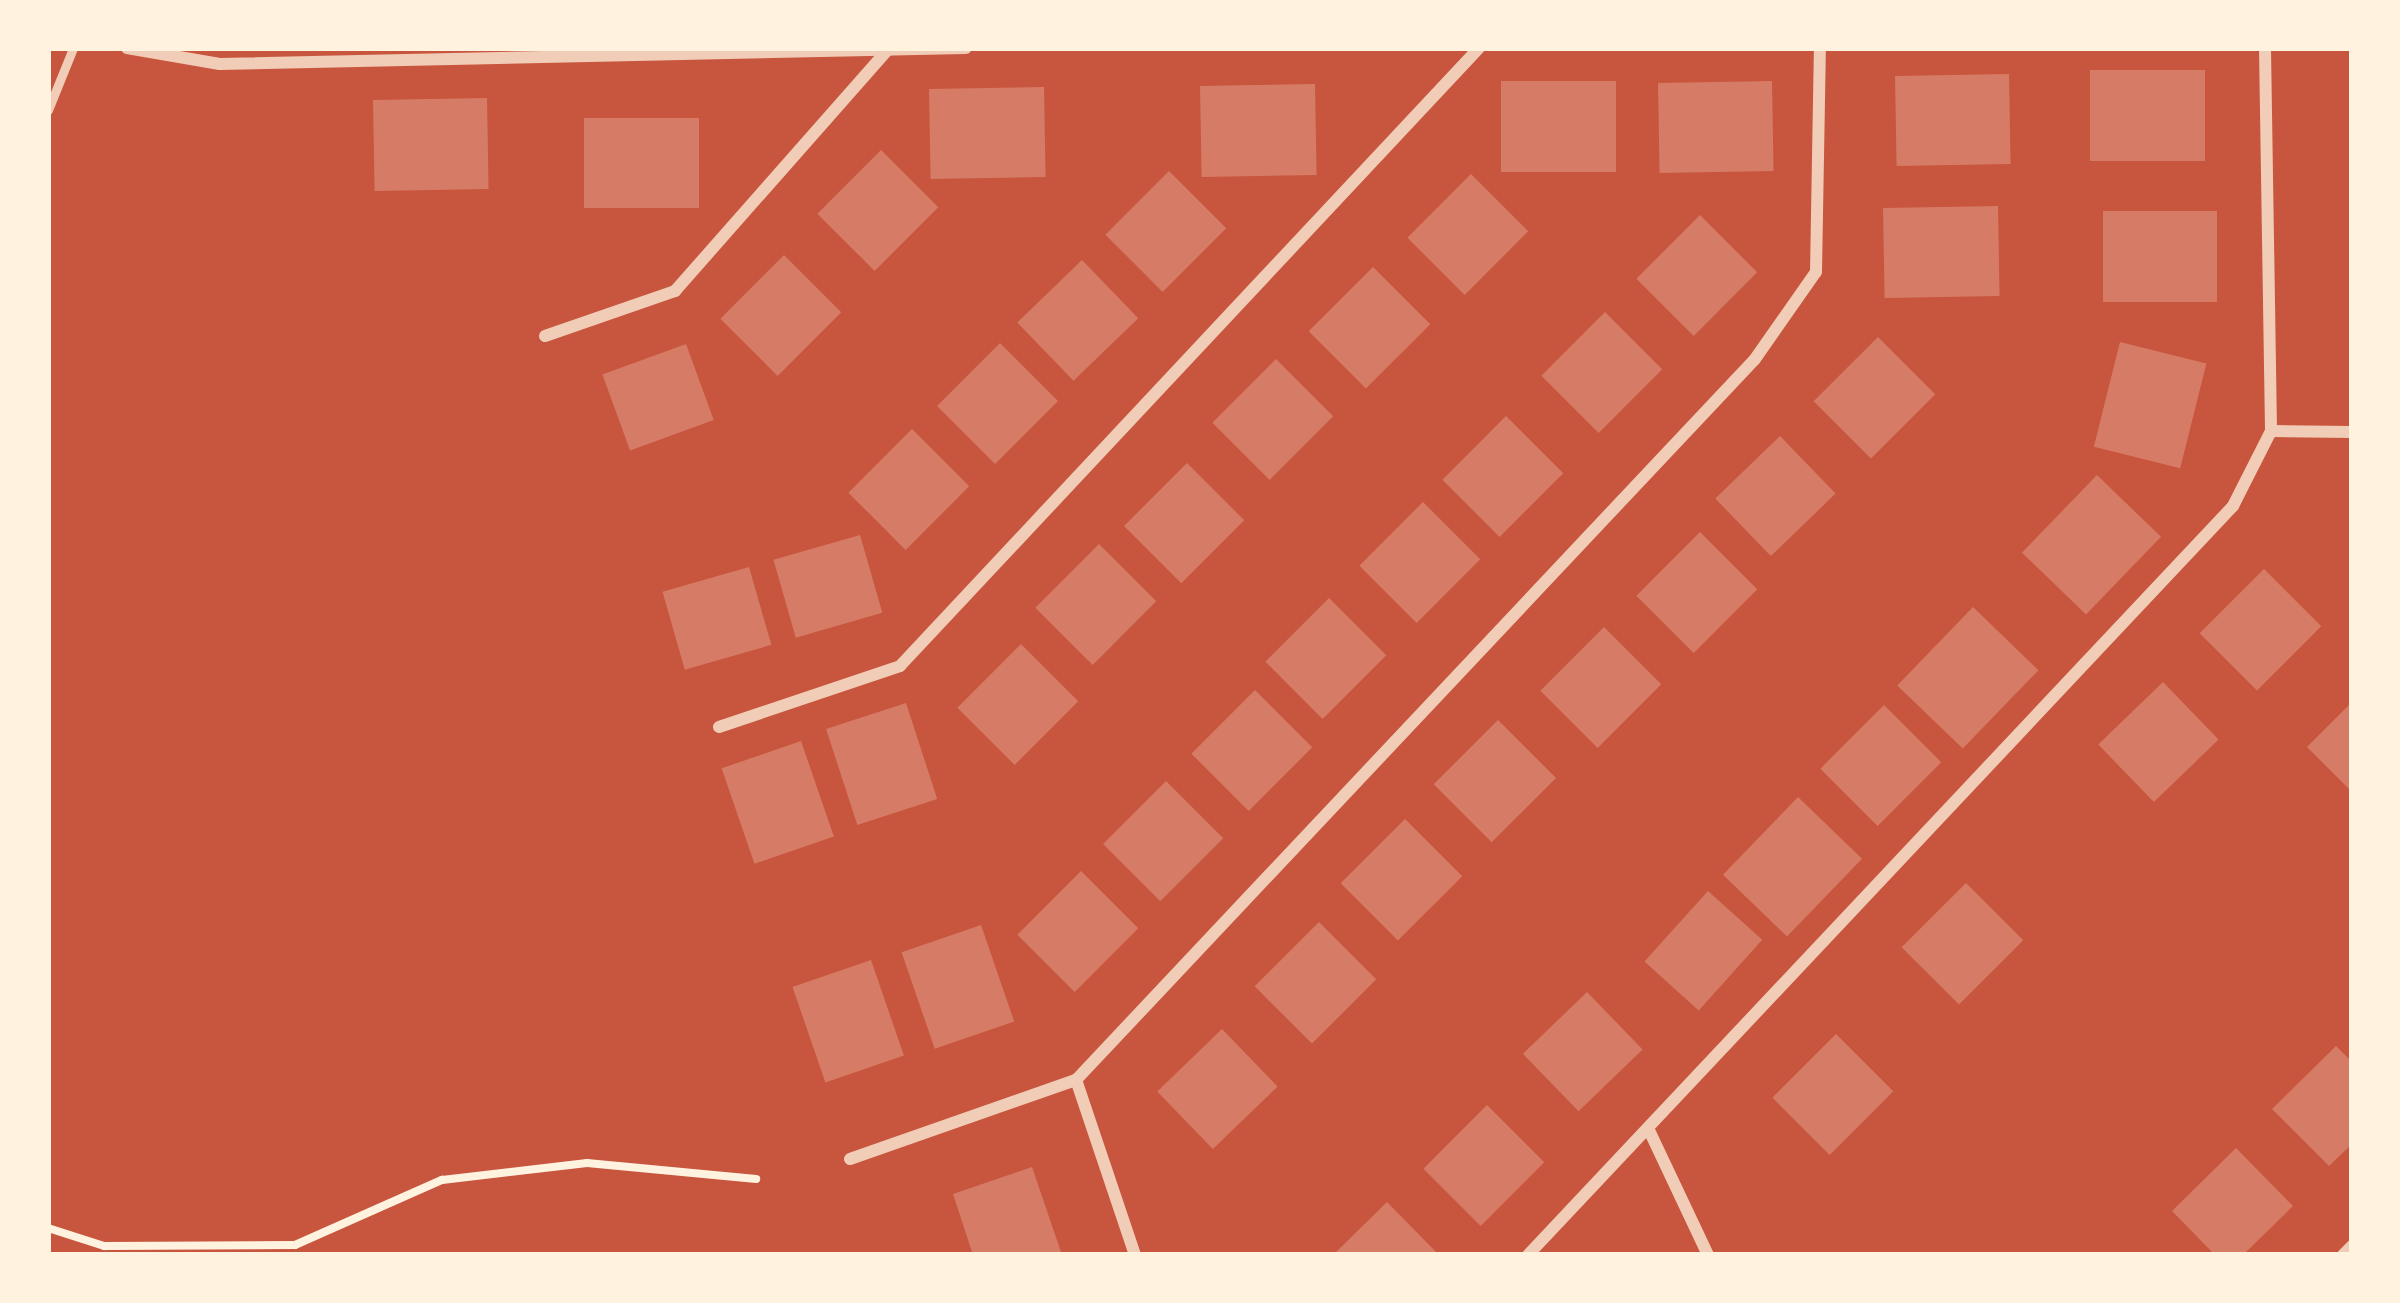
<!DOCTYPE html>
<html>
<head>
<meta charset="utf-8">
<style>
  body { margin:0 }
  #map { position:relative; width:2400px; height:1303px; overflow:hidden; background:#c8553d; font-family:Barlow,sans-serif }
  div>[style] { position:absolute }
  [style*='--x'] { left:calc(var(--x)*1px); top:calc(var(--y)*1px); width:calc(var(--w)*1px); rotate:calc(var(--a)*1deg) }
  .building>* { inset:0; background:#d67c66; transform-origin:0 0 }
  .path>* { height:8px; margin:-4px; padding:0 4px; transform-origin:4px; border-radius:4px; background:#fff3e0 }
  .service>* { height:9px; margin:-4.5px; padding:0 4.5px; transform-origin:4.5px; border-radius:4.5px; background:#f1ccb7 }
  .minor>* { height:12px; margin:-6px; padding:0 6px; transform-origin:6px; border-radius:6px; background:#f1ccb7 }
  span { translate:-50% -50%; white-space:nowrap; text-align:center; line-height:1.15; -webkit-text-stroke:12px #fff3e0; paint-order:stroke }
  .frame { position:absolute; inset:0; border:51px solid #fff3e0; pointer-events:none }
</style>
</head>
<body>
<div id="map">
  <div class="building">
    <div style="left:2205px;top:70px;width:91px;height:115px;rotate:90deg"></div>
    <div style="left:2009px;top:74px;width:90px;height:114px;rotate:89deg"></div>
    <div style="left:1616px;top:81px;width:91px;height:115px;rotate:90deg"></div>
    <div style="left:1772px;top:81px;width:90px;height:114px;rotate:89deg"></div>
    <div style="left:1315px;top:84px;width:91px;height:115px;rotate:89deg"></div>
    <div style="left:1044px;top:87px;width:90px;height:115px;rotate:89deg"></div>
    <div style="left:487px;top:98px;width:91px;height:114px;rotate:89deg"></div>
    <div style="left:699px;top:118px;width:90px;height:115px;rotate:90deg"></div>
    <div style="left:881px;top:150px;width:81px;height:90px;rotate:45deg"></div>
    <div style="left:1169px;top:171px;width:81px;height:90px;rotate:45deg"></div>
    <div style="left:1471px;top:174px;width:81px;height:90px;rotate:45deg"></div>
    <div style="left:1998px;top:206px;width:90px;height:115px;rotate:89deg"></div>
    <div style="left:2217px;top:211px;width:91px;height:114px;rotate:90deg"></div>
    <div style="left:1700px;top:215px;width:81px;height:90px;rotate:45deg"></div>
    <div style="left:784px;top:255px;width:81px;height:90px;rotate:45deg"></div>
    <div style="left:1082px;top:260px;width:81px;height:90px;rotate:46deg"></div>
    <div style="left:1373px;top:267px;width:81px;height:91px;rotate:45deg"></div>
    <div style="left:1605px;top:312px;width:81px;height:90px;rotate:45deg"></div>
    <div style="left:1878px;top:337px;width:81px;height:91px;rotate:45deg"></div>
    <div style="left:2120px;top:342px;width:89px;height:108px;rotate:14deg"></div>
    <div style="left:1000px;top:343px;width:82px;height:89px;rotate:45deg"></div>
    <div style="left:686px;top:344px;width:81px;height:89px;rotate:70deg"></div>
    <div style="left:1276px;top:359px;width:81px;height:90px;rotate:45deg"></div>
    <div style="left:1506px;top:416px;width:81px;height:90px;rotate:45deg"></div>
    <div style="left:912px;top:429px;width:81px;height:90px;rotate:45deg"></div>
    <div style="left:1780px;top:436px;width:80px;height:90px;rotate:46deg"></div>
    <div style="left:1187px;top:463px;width:81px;height:89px;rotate:45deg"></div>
    <div style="left:2097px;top:475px;width:89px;height:108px;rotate:44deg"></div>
    <div style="left:1423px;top:502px;width:81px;height:90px;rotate:45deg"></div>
    <div style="left:1700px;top:532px;width:81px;height:90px;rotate:45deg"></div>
    <div style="left:860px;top:535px;width:81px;height:90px;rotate:74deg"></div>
    <div style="left:1099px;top:544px;width:81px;height:90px;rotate:45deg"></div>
    <div style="left:749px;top:567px;width:81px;height:90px;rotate:74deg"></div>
    <div style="left:2264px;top:569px;width:81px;height:91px;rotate:45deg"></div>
    <div style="left:1329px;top:598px;width:81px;height:90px;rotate:45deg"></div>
    <div style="left:1973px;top:607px;width:91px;height:109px;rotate:44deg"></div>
    <div style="left:1604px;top:627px;width:81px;height:90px;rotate:45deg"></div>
    <div style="left:1021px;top:644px;width:81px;height:90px;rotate:45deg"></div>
    <div style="left:2163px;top:682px;width:80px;height:90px;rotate:46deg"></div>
    <div style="left:1255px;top:690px;width:81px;height:90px;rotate:45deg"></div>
    <div style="clip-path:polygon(2352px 702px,2352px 792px,2307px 747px)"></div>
    <div style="left:906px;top:703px;width:101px;height:84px;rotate:72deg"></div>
    <div style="left:1884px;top:705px;width:81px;height:90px;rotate:45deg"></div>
    <div style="left:1498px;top:720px;width:82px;height:91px;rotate:45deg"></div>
    <div style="left:801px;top:741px;width:101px;height:84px;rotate:71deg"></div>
    <div style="left:1166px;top:781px;width:81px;height:89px;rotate:45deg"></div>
    <div style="left:1798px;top:797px;width:89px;height:108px;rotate:44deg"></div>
    <div style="left:1405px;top:819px;width:81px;height:91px;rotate:45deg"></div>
    <div style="left:1081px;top:871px;width:81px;height:90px;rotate:45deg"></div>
    <div style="left:1966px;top:883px;width:81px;height:91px;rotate:45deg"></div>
    <div style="left:1708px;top:891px;width:73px;height:95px;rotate:42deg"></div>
    <div style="left:1319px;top:922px;width:81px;height:91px;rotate:45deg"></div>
    <div style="left:981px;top:925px;width:102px;height:84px;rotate:71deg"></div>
    <div style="left:871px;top:960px;width:101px;height:83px;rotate:71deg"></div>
    <div style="left:1587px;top:992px;width:80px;height:89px;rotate:46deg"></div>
    <div style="left:1222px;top:1029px;width:80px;height:90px;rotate:46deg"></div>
    <div style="left:1836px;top:1034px;width:81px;height:90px;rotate:45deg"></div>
    <div style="clip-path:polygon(2336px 1046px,2352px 1062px,2352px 1144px,2329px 1166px,2272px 1109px)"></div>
    <div style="left:1487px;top:1105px;width:81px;height:90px;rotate:45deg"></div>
    <div style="clip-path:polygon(2236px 1148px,2293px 1206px,2243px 1255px,2215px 1255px,2172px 1211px)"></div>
    <div style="clip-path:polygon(1032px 1167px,1062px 1255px,973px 1255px,953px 1194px)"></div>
    <div style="clip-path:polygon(1387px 1202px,1439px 1255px,1333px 1255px)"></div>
  </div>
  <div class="path">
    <div style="--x:48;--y:1228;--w:59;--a:17.8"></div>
    <div style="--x:104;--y:1246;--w:191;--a:-0.3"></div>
    <div style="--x:295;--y:1245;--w:161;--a:-23.9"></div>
    <div style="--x:442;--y:1180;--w:146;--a:-6.7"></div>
    <div style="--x:587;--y:1163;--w:170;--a:5.4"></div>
  </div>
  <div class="service">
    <div style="--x:48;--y:110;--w:67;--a:-68"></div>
  </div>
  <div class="minor">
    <div style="--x:127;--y:48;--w:94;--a:9.8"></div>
    <div style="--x:220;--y:64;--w:746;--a:-1.23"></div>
    <div style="--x:2265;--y:48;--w:383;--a:89.1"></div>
    <div style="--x:545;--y:336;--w:138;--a:-19.1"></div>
    <div style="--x:675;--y:291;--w:322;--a:-48.6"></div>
    <div style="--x:719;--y:727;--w:191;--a:-18.6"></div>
    <div style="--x:900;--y:666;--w:847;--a:-46.87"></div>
    <div style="--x:1648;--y:1128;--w:140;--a:64.7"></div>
    <div style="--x:850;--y:1159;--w:239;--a:-19.3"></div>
    <div style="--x:1135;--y:1255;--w:185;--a:-108.6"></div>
    <div style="--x:1076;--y:1080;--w:990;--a:-46.72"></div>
    <div style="--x:1755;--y:359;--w:106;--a:-55"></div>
    <div style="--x:1816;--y:272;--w:224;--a:-89"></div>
    <div style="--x:1528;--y:1255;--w:1029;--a:-46.73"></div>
    <div style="--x:2233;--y:506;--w:84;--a:-63.1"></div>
    <div style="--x:2271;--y:431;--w:81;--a:0.7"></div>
    <div style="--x:2343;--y:1255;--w:13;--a:-45"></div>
  </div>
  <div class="frame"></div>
</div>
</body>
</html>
